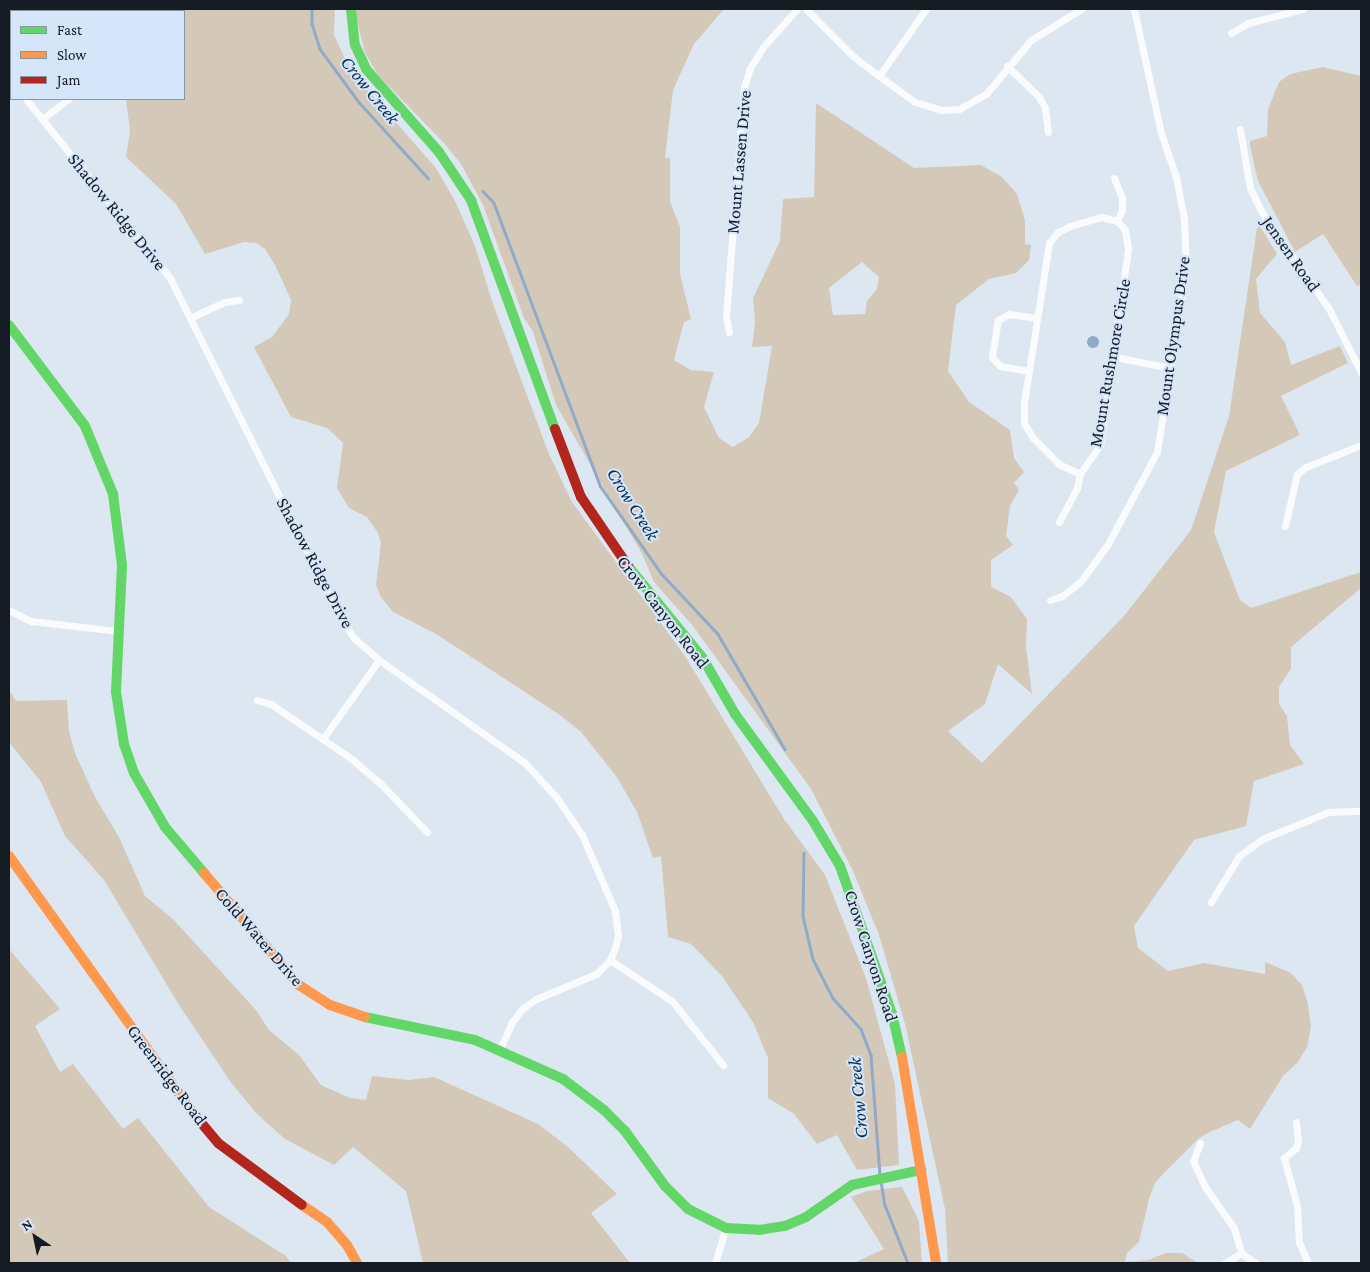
<!DOCTYPE html>
<html>
<head>
<meta charset="utf-8">
<style>
  body { margin:0 }
  #map { position:relative; width:1370px; height:1272px; overflow:hidden; background:#dde7f2; font-family:"Crimson Pro",serif }
  div>[style] { position:absolute }
  [style*='--x'] { left:calc(var(--x)*1px); top:calc(var(--y)*1px); width:calc(var(--w)*1px); rotate:calc(var(--a)*1deg) }
  .green>* { inset:0; background:#d4c9b9 }
  .water>* { inset:0; background:#90aac7 }
  .round { border-radius:50% }
  .stream>* { height:2.5px; margin:-1.25px; padding:0 1.25px; transform-origin:1.25px; border-radius:1.25px; background:#90aac7 }
  .street>* { height:7px; margin:-3.5px; padding:0 3.5px; transform-origin:3.5px; border-radius:3.5px; background:#fafbfd }
  .fast>* { height:10px; margin:-5px; padding:0 5px; transform-origin:5px; border-radius:5px; background:#63d668 }
  .slow>* { height:10px; margin:-5px; padding:0 5px; transform-origin:5px; border-radius:5px; background:#ff974d }
  .jam>* { height:10px; margin:-5px; padding:0 5px; transform-origin:5px; border-radius:5px; background:#b3261e }
  span { translate:-50% -50%; white-space:nowrap; text-align:center; line-height:1.15; -webkit-text-stroke:4px #d5e6fa; paint-order:stroke }
  .street-label { font-size:18px; color:#151b22 }
  .water-label { font-size:19px; color:#072d51; font-style:italic }
  .frame { position:absolute; inset:0; border:10px solid #151b22; pointer-events:none }
  .legend { position:absolute; left:10px; top:10px; width:175px; height:90px; box-sizing:border-box; background:#d5e6fa; border:1px solid #8895a4; margin:0; padding:6px 9px; list-style:none; font-size:15px; color:#151b22 }
  .legend li { display:flex; align-items:center; gap:10px; height:25px }
  .legend b { width:25px; border:1px solid #8895a4 }
  .north { position:absolute; left:10px; top:1212px; width:50px; height:50px; -webkit-text-stroke:4px #d5e6fa; paint-order:stroke; rotate:326deg; font-size:14px; font-weight:700; line-height:20px; text-align:center; color:#151b22 }
  .north::after { content:''; display:block; margin:auto; width:18px; height:22px; background:#151b22; clip-path:polygon(50% 0,100% 100%,50% 72%,0 100%) }
</style>
</head>
<body>
<div id="map">
  <div class="green">
    <div style="clip-path:polygon(43px 9px,335px 9px,334px 35px,345px 59px,364px 86px,436px 168px,455px 201px,475px 246px,493px 304px,549px 454px,572px 502px,685px 656px,784px 819px,825px 875px,866px 978px,895px 1084px,899px 1165px,857px 1170px,837px 1135px,817px 1144px,794px 1114px,768px 1098px,768px 1058px,753px 1022px,722px 976px,691px 944px,668px 937px,661px 856px,653px 858px,637px 812px,616px 776px,581px 732px,560px 715px,436px 634px,393px 612px,381px 597px,376px 585px,381px 543px,378px 533px,367px 517px,349px 508px,337px 488px,343px 443px,327px 428px,291px 417px,254px 347px,272px 337px,289px 314px,291px 300px,275px 265px,265px 249px,256px 243px,244px 242px,205px 254px,176px 204px,126px 157px,130px 131px,126px 99px,184px 99px,184px 11px)"></div>
    <div style="clip-path:polygon(evenodd,354px 9px,724px 9px,694px 44px,673px 90px,665px 158px,670px 158px,670px 201px,680px 227px,680px 274px,691px 319px,684px 322px,674px 360px,691px 370px,714px 372px,704px 407px,719px 438px,733px 447px,749px 437px,759px 423px,772px 346px,752px 347px,755px 321px,753px 298px,780px 241px,783px 199px,814px 197px,816px 103px,914px 168px,981px 165px,1002px 177px,1017px 194px,1025px 220px,1025px 244px,1031px 245px,1029px 260px,1016px 273px,989px 279px,956px 305px,948px 371px,969px 402px,1010px 430px,1014px 458px,1024px 472px,1014px 483px,1019px 490px,1010px 506px,1006px 536px,1013px 545px,991px 560px,991px 587px,1011px 597px,1027px 619px,1026px 647px,1032px 694px,998px 664px,985px 704px,948px 731px,982px 763px,1124px 616px,1191px 530px,1229px 416px,1257px 228px,1260px 226px,1277px 254px,1256px 279px,1260px 313px,1285px 342px,1291px 365px,1340px 346px,1348px 363px,1281px 396px,1300px 435px,1226px 471px,1214px 532px,1240px 600px,1251px 608px,1361px 572px,1361px 588px,1291px 647px,1291px 669px,1279px 687px,1279px 704px,1287px 716px,1290px 745px,1304px 764px,1254px 781px,1246px 826px,1194px 840px,1134px 926px,1138px 948px,1168px 971px,1204px 963px,1265px 974px,1265px 962px,1291px 973px,1302px 985px,1308px 1004px,1311px 1027px,1307px 1047px,1298px 1062px,1283px 1076px,1250px 1129px,1238px 1120px,1210px 1132px,1199px 1138px,1166px 1171px,1155px 1183px,1149px 1199px,1139px 1242px,1127px 1253px,1125px 1262px,1148px 1260px,1166px 1253px,1182px 1253px,1198px 1263px,948px 1263px,945px 1209px,905px 1024px,879px 935px,853px 871px,811px 789px,693px 626px,654px 582px,642px 554px,556px 405px,533px 332px,524px 318px,483px 205px,461px 164px,443px 142px,378px 75px,365px 53px,354px 9px,862px 262px,879px 277px,877px 289px,867px 301px,865px 314px,833px 315px,829px 288px,862px 262px)"></div>
    <div style="clip-path:polygon(1323px 67px,1361px 76px,1361px 284px,1357px 286px,1323px 234px,1295px 252px,1258px 181px,1250px 146px,1250px 141px,1267px 136px,1268px 109px,1279px 82px,1290px 74px)"></div>
    <div style="clip-path:polygon(9px 690px,16px 701px,67px 700px,69px 731px,75px 753px,95px 797px,119px 837px,145px 896px,173px 919px,256px 1010px,269px 1030px,299px 1055px,321px 1085px,350px 1098px,366px 1100px,372px 1076px,409px 1080px,434px 1077px,538px 1124px,567px 1146px,617px 1194px,591px 1213px,630px 1263px,423px 1263px,406px 1191px,353px 1147px,334px 1165px,285px 1139px,257px 1114px,232px 1084px,179px 1005px,104px 880px,65px 836px,41px 782px,9px 742px)"></div>
    <div style="clip-path:polygon(9px 949px,60px 1009px,35px 1026px,60px 1072px,73px 1064px,123px 1129px,138px 1118px,209px 1207px,286px 1256px,291px 1263px,9px 1263px)"></div>
    <div style="clip-path:polygon(902px 1187px,919px 1221px,922px 1263px,854px 1263px,884px 1249px,851px 1197px,867px 1191px)"></div>
  </div>
  <div class="water">
    <div class="round" style="left:1087px;top:336px;width:12px;height:12px"></div>
  </div>
  <div class="stream">
    <div style="--x:312;--y:9;--w:15;--a:90"></div>
    <div style="--x:312;--y:24;--w:26;--a:72"></div>
    <div style="--x:320;--y:49;--w:66;--a:53.7"></div>
    <div style="--x:359;--y:102;--w:103;--a:47.8"></div>
    <div style="--x:483;--y:191;--w:16;--a:47"></div>
    <div style="--x:494;--y:203;--w:303;--a:69.4"></div>
    <div style="--x:601;--y:487;--w:105;--a:55.1"></div>
    <div style="--x:661;--y:573;--w:83;--a:46.9"></div>
    <div style="--x:718;--y:634;--w:133;--a:59.8"></div>
    <div style="--x:804;--y:853;--w:63;--a:90.9"></div>
    <div style="--x:803;--y:916;--w:44;--a:76.9"></div>
    <div style="--x:813;--y:959;--w:44;--a:62.9"></div>
    <div style="--x:833;--y:998;--w:42;--a:47.9"></div>
    <div style="--x:861;--y:1029;--w:28;--a:69"></div>
    <div style="--x:871;--y:1055;--w:120;--a:85.7"></div>
    <div style="--x:881;--y:1181;--w:24;--a:81"></div>
    <div style="--x:885;--y:1205;--w:62;--a:68.4"></div>
  </div>
  <div class="street">
    <div style="--x:806;--y:9;--w:68;--a:45"></div>
    <div style="--x:854;--y:57;--w:31;--a:37"></div>
    <div style="--x:879;--y:76;--w:44;--a:35.8"></div>
    <div style="--x:915;--y:102;--w:28;--a:17"></div>
    <div style="--x:942;--y:110;--w:17;--a:-3"></div>
    <div style="--x:959;--y:109;--w:31;--a:-29"></div>
    <div style="--x:986;--y:94;--w:70;--a:-50.2"></div>
    <div style="--x:1031;--y:40;--w:59;--a:-31.8"></div>
    <div style="--x:1231;--y:33;--w:20;--a:-30"></div>
    <div style="--x:1248;--y:23;--w:57;--a:-14.3"></div>
    <div style="--x:1007;--y:66;--w:45;--a:44.1"></div>
    <div style="--x:1039;--y:97;--w:13;--a:61"></div>
    <div style="--x:1045;--y:108;--w:24;--a:83"></div>
    <div style="--x:879;--y:76;--w:82;--a:-55"></div>
    <div style="--x:9;--y:78;--w:4;--a:56"></div>
    <div style="--x:26;--y:99;--w:230;--a:51.2"></div>
    <div style="--x:170;--y:278;--w:369;--a:63.4"></div>
    <div style="--x:335;--y:608;--w:36;--a:58"></div>
    <div style="--x:354;--y:638;--w:33;--a:41"></div>
    <div style="--x:379;--y:660;--w:179;--a:35.2"></div>
    <div style="--x:525;--y:763;--w:47;--a:47.6"></div>
    <div style="--x:557;--y:798;--w:45;--a:56"></div>
    <div style="--x:582;--y:835;--w:83;--a:66.5"></div>
    <div style="--x:615;--y:911;--w:24;--a:83"></div>
    <div style="--x:618;--y:935;--w:13;--a:103"></div>
    <div style="--x:615;--y:948;--w:13;--a:113"></div>
    <div style="--x:610;--y:960;--w:20;--a:135"></div>
    <div style="--x:596;--y:974;--w:65;--a:157.4"></div>
    <div style="--x:536;--y:999;--w:16;--a:145"></div>
    <div style="--x:523;--y:1008;--w:18;--a:128"></div>
    <div style="--x:512;--y:1022;--w:30;--a:114"></div>
    <div style="--x:42;--y:119;--w:34;--a:-37"></div>
    <div style="--x:1240;--y:129;--w:60;--a:80.4"></div>
    <div style="--x:1250;--y:188;--w:25;--a:64"></div>
    <div style="--x:1261;--y:211;--w:119;--a:55.2"></div>
    <div style="--x:1329;--y:309;--w:71;--a:63.1"></div>
    <div style="--x:1114;--y:178;--w:22;--a:68"></div>
    <div style="--x:1122;--y:198;--w:12;--a:90"></div>
    <div style="--x:1122;--y:210;--w:12;--a:114"></div>
    <div style="--x:1102;--y:217;--w:16;--a:15"></div>
    <div style="--x:1117;--y:221;--w:12;--a:48"></div>
    <div style="--x:1125;--y:230;--w:19;--a:81"></div>
    <div style="--x:1128;--y:249;--w:198;--a:98.1"></div>
    <div style="--x:1100;--y:445;--w:35;--a:125"></div>
    <div style="--x:1080;--y:474;--w:23;--a:-155"></div>
    <div style="--x:1059;--y:464;--w:37;--a:-135"></div>
    <div style="--x:1033;--y:438;--w:17;--a:-121"></div>
    <div style="--x:1024;--y:423;--w:20;--a:-90"></div>
    <div style="--x:1024;--y:403;--w:162;--a:-81.1"></div>
    <div style="--x:1049;--y:243;--w:14;--a:-51"></div>
    <div style="--x:1058;--y:232;--w:13;--a:-27"></div>
    <div style="--x:1070;--y:226;--w:33;--a:-16"></div>
    <div style="--x:190;--y:318;--w:38;--a:-25"></div>
    <div style="--x:224;--y:302;--w:15;--a:-8"></div>
    <div style="--x:729;--y:332;--w:16;--a:-101"></div>
    <div style="--x:726;--y:316;--w:230;--a:-85.5"></div>
    <div style="--x:744;--y:87;--w:20;--a:-72"></div>
    <div style="--x:750;--y:68;--w:25;--a:-58"></div>
    <div style="--x:763;--y:47;--w:51;--a:-48.2"></div>
    <div style="--x:1115;--y:357;--w:57;--a:11.1"></div>
    <div style="--x:1029;--y:371;--w:29;--a:-170"></div>
    <div style="--x:1000;--y:366;--w:12;--a:-132"></div>
    <div style="--x:992;--y:357;--w:37;--a:-81"></div>
    <div style="--x:998;--y:320;--w:13;--a:-29"></div>
    <div style="--x:1009;--y:314;--w:27;--a:8"></div>
    <div style="--x:1059;--y:522;--w:38;--a:-62"></div>
    <div style="--x:1077;--y:488;--w:14;--a:-78"></div>
    <div style="--x:1285;--y:526;--w:53;--a:-77"></div>
    <div style="--x:1297;--y:474;--w:11;--a:-38"></div>
    <div style="--x:1306;--y:467;--w:59;--a:-21.8"></div>
    <div style="--x:1050;--y:600;--w:13;--a:-18"></div>
    <div style="--x:1062;--y:596;--w:24;--a:-38"></div>
    <div style="--x:1081;--y:581;--w:46;--a:-53.9"></div>
    <div style="--x:1108;--y:544;--w:104;--a:-62"></div>
    <div style="--x:1157;--y:452;--w:185;--a:-81"></div>
    <div style="--x:1186;--y:269;--w:50;--a:-92.3"></div>
    <div style="--x:1184;--y:219;--w:43;--a:-100.8"></div>
    <div style="--x:1176;--y:177;--w:46;--a:-108.8"></div>
    <div style="--x:1161;--y:133;--w:127;--a:-102.3"></div>
    <div style="--x:9;--y:610;--w:25;--a:27"></div>
    <div style="--x:31;--y:621;--w:88;--a:6.6"></div>
    <div style="--x:257;--y:700;--w:15;--a:16"></div>
    <div style="--x:271;--y:704;--w:98;--a:34.2"></div>
    <div style="--x:352;--y:759;--w:37;--a:41"></div>
    <div style="--x:380;--y:783;--w:68;--a:46.2"></div>
    <div style="--x:324;--y:737;--w:95;--a:-54.5"></div>
    <div style="--x:1211;--y:902;--w:54;--a:-58.7"></div>
    <div style="--x:1239;--y:856;--w:29;--a:-36"></div>
    <div style="--x:1262;--y:839;--w:71;--a:-22.2"></div>
    <div style="--x:1328;--y:812;--w:33;--a:-2"></div>
    <div style="--x:610;--y:960;--w:74;--a:33.5"></div>
    <div style="--x:672;--y:1001;--w:82;--a:51.4"></div>
    <div style="--x:1296;--y:1122;--w:19;--a:84"></div>
    <div style="--x:1298;--y:1141;--w:7;--a:106"></div>
    <div style="--x:1296;--y:1148;--w:16;--a:140"></div>
    <div style="--x:1284;--y:1158;--w:50;--a:74.8"></div>
    <div style="--x:1297;--y:1206;--w:36;--a:87"></div>
    <div style="--x:1299;--y:1242;--w:23;--a:67"></div>
    <div style="--x:1200;--y:1143;--w:19;--a:111"></div>
    <div style="--x:1193;--y:1161;--w:29;--a:65"></div>
    <div style="--x:1205;--y:1187;--w:50;--a:54.7"></div>
    <div style="--x:1234;--y:1228;--w:26;--a:74"></div>
    <div style="--x:715;--y:1263;--w:37;--a:-73"></div>
    <div style="--x:1225;--y:1263;--w:19;--a:-32"></div>
    <div style="--x:1241;--y:1253;--w:18;--a:34"></div>
  </div>
  <div class="fast">
    <div style="--x:351;--y:9;--w:36;--a:84"></div>
    <div style="--x:355;--y:45;--w:26;--a:65"></div>
    <div style="--x:366;--y:69;--w:111;--a:48.7"></div>
    <div style="--x:439;--y:152;--w:58;--a:56.3"></div>
    <div style="--x:471;--y:200;--w:244;--a:69.9"></div>
    <div style="--x:9;--y:325;--w:126;--a:53"></div>
    <div style="--x:85;--y:426;--w:74;--a:67.6"></div>
    <div style="--x:113;--y:494;--w:72;--a:82.8"></div>
    <div style="--x:122;--y:565;--w:127;--a:92.7"></div>
    <div style="--x:116;--y:692;--w:53;--a:81.3"></div>
    <div style="--x:124;--y:744;--w:31;--a:71"></div>
    <div style="--x:134;--y:773;--w:62;--a:60.1"></div>
    <div style="--x:165;--y:827;--w:60;--a:49.7"></div>
    <div style="--x:628;--y:566;--w:117;--a:50.9"></div>
    <div style="--x:702;--y:657;--w:66;--a:59.9"></div>
    <div style="--x:735;--y:714;--w:132;--a:53.9"></div>
    <div style="--x:813;--y:821;--w:52;--a:59"></div>
    <div style="--x:840;--y:866;--w:157;--a:70.6"></div>
    <div style="--x:892;--y:1014;--w:44;--a:76.9"></div>
    <div style="--x:365;--y:1017;--w:112;--a:11.8"></div>
    <div style="--x:475;--y:1040;--w:96;--a:23.9"></div>
    <div style="--x:563;--y:1079;--w:51;--a:37.1"></div>
    <div style="--x:604;--y:1110;--w:30;--a:45"></div>
    <div style="--x:625;--y:1131;--w:68;--a:54"></div>
    <div style="--x:665;--y:1186;--w:33;--a:45"></div>
    <div style="--x:688;--y:1209;--w:42;--a:26.6"></div>
    <div style="--x:726;--y:1228;--w:33;--a:3"></div>
    <div style="--x:759;--y:1230;--w:26;--a:-9"></div>
    <div style="--x:785;--y:1226;--w:23;--a:-23"></div>
    <div style="--x:806;--y:1217;--w:56;--a:-34.8"></div>
    <div style="--x:852;--y:1185;--w:71;--a:-12.3"></div>
  </div>
  <div class="slow">
    <div style="--x:9;--y:856;--w:316;--a:54.4"></div>
    <div style="--x:204;--y:873;--w:147;--a:49.7"></div>
    <div style="--x:299;--y:985;--w:37;--a:33"></div>
    <div style="--x:330;--y:1005;--w:37;--a:19"></div>
    <div style="--x:902;--y:1057;--w:209;--a:80.6"></div>
    <div style="--x:302;--y:1205;--w:30;--a:34"></div>
    <div style="--x:327;--y:1222;--w:30;--a:49"></div>
    <div style="--x:347;--y:1245;--w:21;--a:61"></div>
  </div>
  <div class="jam">
    <div style="--x:555;--y:429;--w:73;--a:69.1"></div>
    <div style="--x:581;--y:497;--w:83;--a:55.7"></div>
    <div style="--x:193;--y:1113;--w:39;--a:50"></div>
    <div style="--x:218;--y:1143;--w:104;--a:36.4"></div>
  </div>
  <div class="street-label">
    <span style="left:739px;top:162px;rotate:-85deg">Mount Lassen Drive</span>
    <span style="left:117px;top:212px;rotate:51deg">Shadow Ridge Drive</span>
    <span style="left:1291px;top:254px;rotate:55deg">Jensen Road</span>
    <span style="left:1173px;top:336px;rotate:-82deg">Mount Olympus Drive</span>
    <span style="left:1110px;top:363px;rotate:-80deg">Mount Rushmore Circle</span>
    <span style="left:315px;top:563px;rotate:62deg">Shadow Ridge Drive</span>
    <span style="left:663px;top:612px;rotate:52deg">Crow Canyon Road</span>
    <span style="left:259px;top:937px;rotate:49deg">Cold Water Drive</span>
    <span style="left:871px;top:956px;rotate:72deg">Crow Canyon Road</span>
    <span style="left:167px;top:1075px;rotate:53deg">Greenridge Road</span>
  </div>
  <div class="water-label">
    <span style="left:370px;top:90px;rotate:51deg">Crow Creek</span>
    <span style="left:633px;top:504px;rotate:58deg">Crow Creek</span>
    <span style="left:858px;top:1098px;rotate:-95deg">Crow Creek</span>
  </div>
  <div class="frame"></div>
  <ul class="legend">
  <li><b style="height:6px;background:#63d668"></b>Fast</li>
  <li><b style="height:6px;background:#ff974d"></b>Slow</li>
  <li><b style="height:6px;background:#b3261e"></b>Jam</li>
  </ul>
  <div class="north">N</div>
</div>
</body>
</html>
